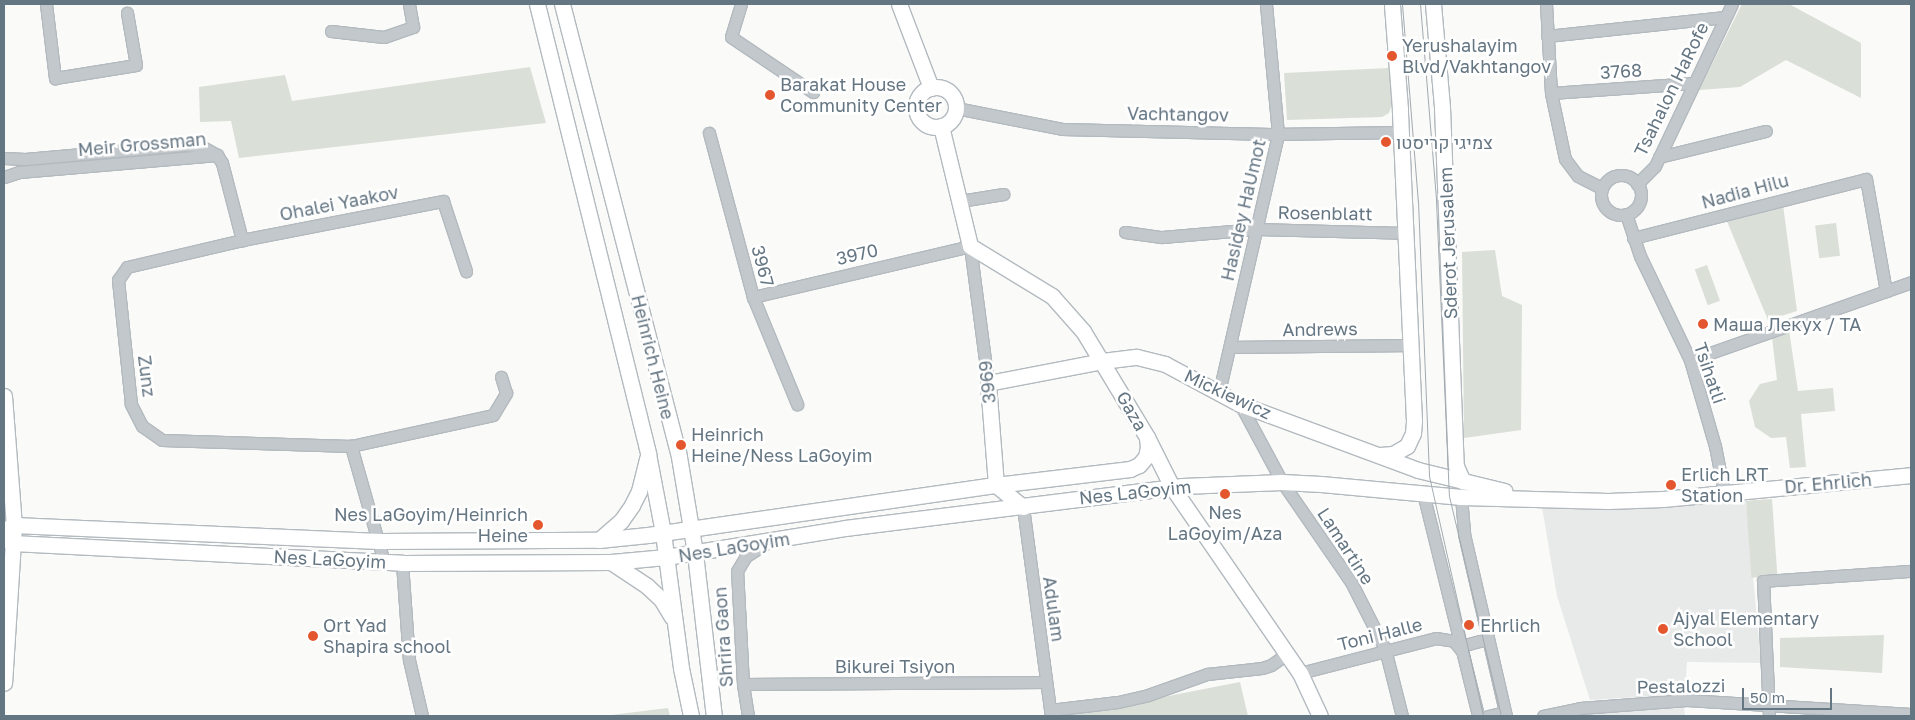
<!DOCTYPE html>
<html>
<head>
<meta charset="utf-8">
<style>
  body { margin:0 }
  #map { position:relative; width:1915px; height:720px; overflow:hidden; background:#fafaf8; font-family:"Golos Text",Heebo,sans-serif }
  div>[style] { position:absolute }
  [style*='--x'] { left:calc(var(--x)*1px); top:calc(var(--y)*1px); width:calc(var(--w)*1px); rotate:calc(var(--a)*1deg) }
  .built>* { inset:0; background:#e8e9e9 }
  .green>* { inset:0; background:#dadfd7; transform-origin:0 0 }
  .roads { filter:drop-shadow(1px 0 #b3babf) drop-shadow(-1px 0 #b3babf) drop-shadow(0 1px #b3babf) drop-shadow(0 -1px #b3babf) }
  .street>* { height:11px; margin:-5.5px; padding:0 5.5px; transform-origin:5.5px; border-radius:5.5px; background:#c3c8cc }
  .street>.ring { margin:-5.5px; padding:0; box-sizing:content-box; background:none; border:11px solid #c3c8cc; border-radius:50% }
  .secondary>* { height:15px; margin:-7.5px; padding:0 7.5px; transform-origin:7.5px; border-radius:7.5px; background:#fff }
  .secondary>.ring { margin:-7.5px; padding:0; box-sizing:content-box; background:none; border:15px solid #fff; border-radius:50% }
  .tram>* { height:1px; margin:-0.5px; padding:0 0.5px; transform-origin:0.5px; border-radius:0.5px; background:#a2aab0 }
  .dots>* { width:14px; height:14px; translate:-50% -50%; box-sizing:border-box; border:2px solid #fff; border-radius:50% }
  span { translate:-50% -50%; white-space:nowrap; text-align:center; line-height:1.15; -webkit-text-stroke:5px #fff; paint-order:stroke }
  .poi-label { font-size:18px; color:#657683 }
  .left { translate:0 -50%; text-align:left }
  .right { translate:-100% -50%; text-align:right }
  .street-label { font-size:18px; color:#657683 }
  .frame { position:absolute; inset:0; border:5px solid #657683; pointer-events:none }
  .scale { position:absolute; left:1742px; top:688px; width:90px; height:22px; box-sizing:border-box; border:2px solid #657683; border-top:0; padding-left:6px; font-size:15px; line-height:18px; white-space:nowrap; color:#657683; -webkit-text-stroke:4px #fff; paint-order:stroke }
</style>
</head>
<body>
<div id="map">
  <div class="built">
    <div style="clip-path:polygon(1746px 501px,1761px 663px,1687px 662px,1685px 694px,1590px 700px,1557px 596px,1542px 507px,1631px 509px)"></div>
    <div style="clip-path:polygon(1684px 708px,1685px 716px,1590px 716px,1589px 713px)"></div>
  </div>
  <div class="green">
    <div style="clip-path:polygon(1742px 4px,1789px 4px,1861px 43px,1861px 98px,1786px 60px,1740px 87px,1699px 90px)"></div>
    <div style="clip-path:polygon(530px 67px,546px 123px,239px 158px,231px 121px,200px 122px,199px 87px,285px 75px,292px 101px)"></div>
    <div style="clip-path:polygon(1389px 68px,1392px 104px,1389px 113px,1382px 117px,1287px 120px,1284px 73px)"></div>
    <div style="clip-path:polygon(1783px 205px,1797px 311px,1768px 320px,1726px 219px)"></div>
    <div style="left:1836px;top:223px;width:33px;height:21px;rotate:83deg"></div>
    <div style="clip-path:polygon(1495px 250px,1502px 296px,1522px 305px,1521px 430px,1464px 438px,1462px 252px)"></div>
    <div style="left:1707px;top:265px;width:38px;height:13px;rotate:70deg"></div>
    <div style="clip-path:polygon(1789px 330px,1798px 391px,1833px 388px,1835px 411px,1801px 414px,1806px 467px,1790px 468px,1786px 437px,1771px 438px,1755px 427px,1749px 401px,1760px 384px,1777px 380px,1772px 337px)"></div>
    <div style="left:1772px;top:499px;width:77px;height:26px;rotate:86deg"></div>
    <div style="clip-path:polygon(1884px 635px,1882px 673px,1780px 667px,1780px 638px)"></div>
    <div style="clip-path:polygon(1240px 682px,1248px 716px,1066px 716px)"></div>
    <div style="clip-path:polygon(668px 708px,670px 716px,611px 716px,611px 715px)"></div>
  </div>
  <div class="roads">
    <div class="street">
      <div style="--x:46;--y:4;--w:75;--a:83.1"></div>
      <div style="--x:55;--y:78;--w:82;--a:-9.1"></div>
      <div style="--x:136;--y:65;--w:53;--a:-99.8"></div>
      <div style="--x:741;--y:4;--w:34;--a:107"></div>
      <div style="--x:731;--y:37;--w:99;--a:33.9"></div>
      <div style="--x:1546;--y:4;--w:89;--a:86.8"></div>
      <div style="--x:1551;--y:93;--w:67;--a:78"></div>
      <div style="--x:1565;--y:159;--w:21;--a:53"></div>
      <div style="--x:1578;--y:176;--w:27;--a:27"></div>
      <div style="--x:331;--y:31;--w:53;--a:6.5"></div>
      <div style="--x:384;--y:37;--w:31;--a:-19"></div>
      <div style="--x:413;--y:27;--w:23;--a:-100"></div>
      <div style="--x:1547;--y:36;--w:179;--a:-6.1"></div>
      <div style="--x:1551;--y:93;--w:143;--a:-4"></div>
      <div style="--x:956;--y:108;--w:108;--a:11.2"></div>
      <div style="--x:1062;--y:129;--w:209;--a:1.4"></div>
      <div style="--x:1271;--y:134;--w:130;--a:-0.9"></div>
      <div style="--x:709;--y:133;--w:170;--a:75"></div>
      <div style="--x:753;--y:297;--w:116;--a:67.6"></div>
      <div style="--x:1659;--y:157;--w:110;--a:-13.7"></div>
      <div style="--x:4;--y:158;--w:21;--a:3"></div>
      <div style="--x:25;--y:159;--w:160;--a:-5"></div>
      <div style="--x:184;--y:145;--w:17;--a:3"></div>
      <div style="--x:201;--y:146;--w:18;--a:29"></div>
      <div style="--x:217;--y:155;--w:9;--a:58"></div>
      <div style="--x:222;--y:163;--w:80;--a:75.4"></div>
      <div class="ring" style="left:1601px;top:175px;width:29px;height:29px"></div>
      <div style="--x:4;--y:177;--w:16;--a:-18"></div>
      <div style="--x:19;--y:172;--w:199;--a:-4.9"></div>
      <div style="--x:1637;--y:184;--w:25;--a:-45"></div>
      <div style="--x:1655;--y:166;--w:179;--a:-64.6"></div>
      <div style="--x:960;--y:201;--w:44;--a:-9.2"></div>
      <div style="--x:1626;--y:214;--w:44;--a:71.6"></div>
      <div style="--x:1640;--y:256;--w:115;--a:64.3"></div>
      <div style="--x:1690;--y:360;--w:90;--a:73.8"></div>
      <div style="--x:1715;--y:446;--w:47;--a:78.9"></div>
      <div style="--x:1125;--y:232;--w:37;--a:8"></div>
      <div style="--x:1162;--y:237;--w:94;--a:-4.9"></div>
      <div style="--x:1256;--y:229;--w:148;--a:1.5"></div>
      <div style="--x:1633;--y:238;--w:240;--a:-14.2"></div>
      <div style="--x:1866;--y:179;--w:114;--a:79.9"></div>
      <div style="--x:753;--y:297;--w:223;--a:-13.2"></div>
      <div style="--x:970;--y:246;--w:138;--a:82.5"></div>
      <div style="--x:1231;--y:347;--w:179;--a:-0.6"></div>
      <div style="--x:1690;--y:360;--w:234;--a:-19.4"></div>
      <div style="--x:1219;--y:392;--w:265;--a:-77.1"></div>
      <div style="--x:1278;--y:134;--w:131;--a:-95.3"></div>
      <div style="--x:1240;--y:404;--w:89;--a:61.7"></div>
      <div style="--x:1282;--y:482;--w:121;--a:55.4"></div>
      <div style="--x:1351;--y:582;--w:75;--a:63.1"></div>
      <div style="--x:1385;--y:649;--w:69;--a:75.8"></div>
      <div style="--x:351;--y:446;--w:145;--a:-12.3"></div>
      <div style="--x:493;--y:415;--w:26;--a:-59"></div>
      <div style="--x:506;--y:393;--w:17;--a:-107"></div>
      <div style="--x:1423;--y:493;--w:230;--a:76.1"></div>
      <div style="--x:1461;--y:497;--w:37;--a:85"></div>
      <div style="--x:1464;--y:534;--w:187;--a:77"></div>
      <div style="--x:1023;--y:507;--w:211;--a:82.4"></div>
      <div style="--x:384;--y:562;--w:121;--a:-105.9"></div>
      <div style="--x:351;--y:446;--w:189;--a:-178.2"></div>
      <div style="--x:162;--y:440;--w:24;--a:-145"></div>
      <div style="--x:142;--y:426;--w:25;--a:-117"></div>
      <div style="--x:131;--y:404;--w:125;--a:-96"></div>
      <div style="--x:118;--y:280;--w:16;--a:-55"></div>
      <div style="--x:127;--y:267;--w:118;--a:-13.2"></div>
      <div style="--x:242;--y:240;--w:205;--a:-11"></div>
      <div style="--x:443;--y:201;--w:74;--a:71.8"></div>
      <div style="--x:402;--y:563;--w:97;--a:85.9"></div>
      <div style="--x:409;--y:660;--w:57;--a:76.9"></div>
      <div style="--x:1461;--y:646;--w:28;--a:-15"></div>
      <div style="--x:1300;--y:673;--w:140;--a:-14.4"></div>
      <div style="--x:1436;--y:638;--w:18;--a:9"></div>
      <div style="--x:1454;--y:641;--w:11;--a:52"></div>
      <div style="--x:743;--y:684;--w:303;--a:-0.4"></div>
      <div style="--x:1050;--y:710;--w:68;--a:-6.7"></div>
      <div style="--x:1118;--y:702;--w:31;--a:-13"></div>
      <div style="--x:1148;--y:695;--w:63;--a:-19.6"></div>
      <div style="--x:1207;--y:674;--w:55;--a:-6.2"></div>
      <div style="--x:1262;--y:668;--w:9;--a:-18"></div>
      <div style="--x:1271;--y:665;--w:19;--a:-35"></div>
      <div style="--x:748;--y:716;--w:32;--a:-99"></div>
      <div style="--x:743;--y:684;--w:113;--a:-93"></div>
      <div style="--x:737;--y:571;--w:17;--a:-59"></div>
      <div style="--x:746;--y:556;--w:25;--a:-32"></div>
      <div style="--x:1488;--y:716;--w:17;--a:-13"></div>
      <div style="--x:1543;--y:716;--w:38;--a:-12"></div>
      <div style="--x:1580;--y:708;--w:107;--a:-4.3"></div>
      <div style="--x:1687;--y:700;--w:224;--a:3.6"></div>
      <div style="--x:1769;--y:716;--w:135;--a:-92.5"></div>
      <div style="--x:1763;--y:581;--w:148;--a:-3.9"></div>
    </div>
    <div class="secondary">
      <div style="--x:537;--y:4;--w:463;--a:76.1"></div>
      <div style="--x:648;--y:454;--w:80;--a:79.2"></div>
      <div style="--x:663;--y:533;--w:136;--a:82.4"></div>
      <div style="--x:681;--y:668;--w:49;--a:78.2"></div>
      <div style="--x:562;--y:4;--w:462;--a:75.5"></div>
      <div style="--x:678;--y:451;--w:103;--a:80.5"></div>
      <div style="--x:695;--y:553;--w:164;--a:83.4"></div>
      <div style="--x:899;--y:4;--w:90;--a:69.1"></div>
      <div style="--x:1433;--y:4;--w:103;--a:85"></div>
      <div style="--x:1442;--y:107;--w:359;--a:87.8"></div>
      <div style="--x:1456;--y:466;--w:17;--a:66"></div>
      <div class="ring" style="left:916px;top:87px;width:25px;height:25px"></div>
      <div style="--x:941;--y:126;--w:123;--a:76.4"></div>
      <div style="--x:970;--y:246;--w:96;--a:31.4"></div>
      <div style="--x:1052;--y:296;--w:47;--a:48.5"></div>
      <div style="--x:1083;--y:331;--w:124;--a:58.9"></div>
      <div style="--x:1147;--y:437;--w:56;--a:63.4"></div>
      <div style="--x:1172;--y:487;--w:226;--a:55.5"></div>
      <div style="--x:1300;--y:673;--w:47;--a:65.1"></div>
      <div style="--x:4;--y:396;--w:129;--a:85.6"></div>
      <div style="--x:14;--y:525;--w:158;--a:93.6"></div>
      <div style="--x:1380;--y:455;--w:13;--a:-4"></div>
      <div style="--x:1393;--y:454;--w:16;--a:-30"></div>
      <div style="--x:1407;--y:446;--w:14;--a:-65"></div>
      <div style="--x:1413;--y:433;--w:12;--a:-85"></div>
      <div style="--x:1414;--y:421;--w:312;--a:-92.6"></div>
      <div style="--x:1400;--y:109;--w:105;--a:-94.4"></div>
      <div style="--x:1023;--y:507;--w:35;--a:-141"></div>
      <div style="--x:996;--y:485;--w:102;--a:-94.5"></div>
      <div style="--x:988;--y:383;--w:116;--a:-10.9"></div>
      <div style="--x:1102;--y:361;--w:35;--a:-7"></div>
      <div style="--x:1137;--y:357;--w:29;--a:14"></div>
      <div style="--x:1165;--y:364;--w:85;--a:28.1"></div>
      <div style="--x:1240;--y:404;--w:190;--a:20.3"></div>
      <div style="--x:1418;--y:470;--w:89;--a:13.6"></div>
      <div style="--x:4;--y:530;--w:11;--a:-27"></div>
      <div style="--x:14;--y:525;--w:365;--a:2.5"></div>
      <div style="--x:379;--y:541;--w:220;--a:-0.3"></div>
      <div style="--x:599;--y:540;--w:49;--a:-5.8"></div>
      <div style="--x:648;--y:535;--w:352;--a:-8.2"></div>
      <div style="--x:996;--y:485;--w:135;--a:-6.8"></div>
      <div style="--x:1130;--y:469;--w:10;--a:-24"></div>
      <div style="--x:1139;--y:465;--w:11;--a:-49"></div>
      <div style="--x:1146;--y:457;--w:10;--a:-79"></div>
      <div style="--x:1148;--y:447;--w:10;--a:-96"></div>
      <div style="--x:4;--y:538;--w:9;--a:32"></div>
      <div style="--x:12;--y:543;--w:391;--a:2.9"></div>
      <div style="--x:402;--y:563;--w:209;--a:-0.3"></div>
      <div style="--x:611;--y:562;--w:55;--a:-5.2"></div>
      <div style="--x:666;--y:557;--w:181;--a:-9.2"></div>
      <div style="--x:845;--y:528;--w:340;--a:-7.1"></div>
      <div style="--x:1182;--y:486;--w:100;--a:-2.3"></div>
      <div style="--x:1282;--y:482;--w:39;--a:3"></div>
      <div style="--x:1321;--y:484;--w:141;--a:5.3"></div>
      <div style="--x:1461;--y:497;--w:147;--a:1.6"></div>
      <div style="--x:1608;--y:501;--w:55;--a:-2.1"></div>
      <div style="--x:1663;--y:499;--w:249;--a:-5.5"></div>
      <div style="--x:599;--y:540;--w:29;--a:-41"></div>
      <div style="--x:621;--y:521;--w:19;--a:-55"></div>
      <div style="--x:632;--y:505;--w:16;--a:-63"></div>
      <div style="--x:639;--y:491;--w:34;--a:-76"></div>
      <div style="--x:611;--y:562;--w:43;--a:33.7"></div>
      <div style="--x:647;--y:586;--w:19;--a:43"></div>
      <div style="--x:661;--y:599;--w:21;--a:59"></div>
    </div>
  </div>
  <div class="tram">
    <div style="--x:1402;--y:4;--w:198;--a:85.4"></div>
    <div style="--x:1418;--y:201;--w:275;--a:87.7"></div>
    <div style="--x:1429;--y:476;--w:246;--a:77.3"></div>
    <div style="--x:1420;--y:4;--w:197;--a:85.3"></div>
    <div style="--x:1436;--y:200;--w:296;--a:87.5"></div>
    <div style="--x:1449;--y:496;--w:226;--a:76.7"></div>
  </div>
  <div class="dots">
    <div style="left:1392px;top:56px;background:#e4572e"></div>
    <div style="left:770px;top:95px;background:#e4572e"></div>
    <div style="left:1386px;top:142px;background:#e4572e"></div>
    <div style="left:1703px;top:324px;background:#e4572e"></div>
    <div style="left:681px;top:445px;background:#e4572e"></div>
    <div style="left:1671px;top:485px;background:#e4572e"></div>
    <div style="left:1225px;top:494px;background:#e4572e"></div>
    <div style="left:538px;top:525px;background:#e4572e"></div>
    <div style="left:1469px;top:625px;background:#e4572e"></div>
    <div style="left:1663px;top:629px;background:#e4572e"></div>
    <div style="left:313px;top:636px;background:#e4572e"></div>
  </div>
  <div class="poi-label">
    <span class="left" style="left:1402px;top:56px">Yerushalayim<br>Blvd/Vakhtangov</span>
    <span class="left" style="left:780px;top:95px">Barakat House<br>Community Center</span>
    <span class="left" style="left:1396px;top:142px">צמיגי קריסטו</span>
    <span class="left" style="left:1713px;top:324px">Маша Лекух / ТА</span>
    <span class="left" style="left:691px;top:445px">Heinrich<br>Heine/Ness LaGoyim</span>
    <span class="left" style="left:1681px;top:485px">Erlich LRT<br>Station</span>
    <span style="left:1225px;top:523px">Nes<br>LaGoyim/Aza</span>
    <span class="right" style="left:528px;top:525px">Nes LaGoyim/Heinrich<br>Heine</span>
    <span class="left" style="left:1673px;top:629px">Ajyal Elementary<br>School</span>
    <span class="left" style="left:1480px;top:625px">Ehrlich</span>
    <span class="left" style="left:323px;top:636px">Ort Yad<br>Shapira school</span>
  </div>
  <div class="street-label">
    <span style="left:1621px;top:71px;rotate:-4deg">3768</span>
    <span style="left:1671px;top:89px;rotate:-64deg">Tsahalon HaRofe</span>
    <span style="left:1178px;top:114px;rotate:1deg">Vachtangov</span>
    <span style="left:142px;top:144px;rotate:-5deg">Meir Grossman</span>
    <span style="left:1745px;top:191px;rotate:-15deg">Nadia Hilu</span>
    <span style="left:339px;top:203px;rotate:-11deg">Ohalei Yaakov</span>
    <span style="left:1243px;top:210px;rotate:-77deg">Hasidey HaUmot</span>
    <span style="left:1325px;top:213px;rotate:1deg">Rosenblatt</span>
    <span style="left:1448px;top:243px;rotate:-92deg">Sderot Jerusalem</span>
    <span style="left:857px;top:254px;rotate:-13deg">3970</span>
    <span style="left:763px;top:266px;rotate:75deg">3967</span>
    <span style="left:1320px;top:329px;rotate:-1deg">Andrews</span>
    <span style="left:653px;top:357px;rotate:76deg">Heinrich Heine</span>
    <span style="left:1710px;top:373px;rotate:71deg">Tsihatli</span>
    <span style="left:147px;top:376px;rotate:83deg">Zunz</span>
    <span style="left:987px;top:382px;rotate:-96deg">3969</span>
    <span style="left:1228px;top:394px;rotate:25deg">Mickiewicz</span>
    <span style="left:1132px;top:411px;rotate:60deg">Gaza</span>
    <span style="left:1828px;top:483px;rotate:-5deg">Dr. Ehrlich</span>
    <span style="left:1135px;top:492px;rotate:-6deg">Nes LaGoyim</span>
    <span style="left:1346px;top:546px;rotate:57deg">Lamartine</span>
    <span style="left:734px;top:547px;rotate:-9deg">Nes LaGoyim</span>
    <span style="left:330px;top:559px;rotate:3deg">Nes LaGoyim</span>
    <span style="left:1054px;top:609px;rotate:82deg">Adulam</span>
    <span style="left:1380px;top:634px;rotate:-14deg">Toni Halle</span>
    <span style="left:723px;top:637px;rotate:-94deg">Shrira Gaon</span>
    <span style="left:895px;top:666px">Bikurei Tsiyon</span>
    <span style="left:1681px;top:686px;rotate:-1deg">Pestalozzi</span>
  </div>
  <div class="frame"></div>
  <div class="scale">50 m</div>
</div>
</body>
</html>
